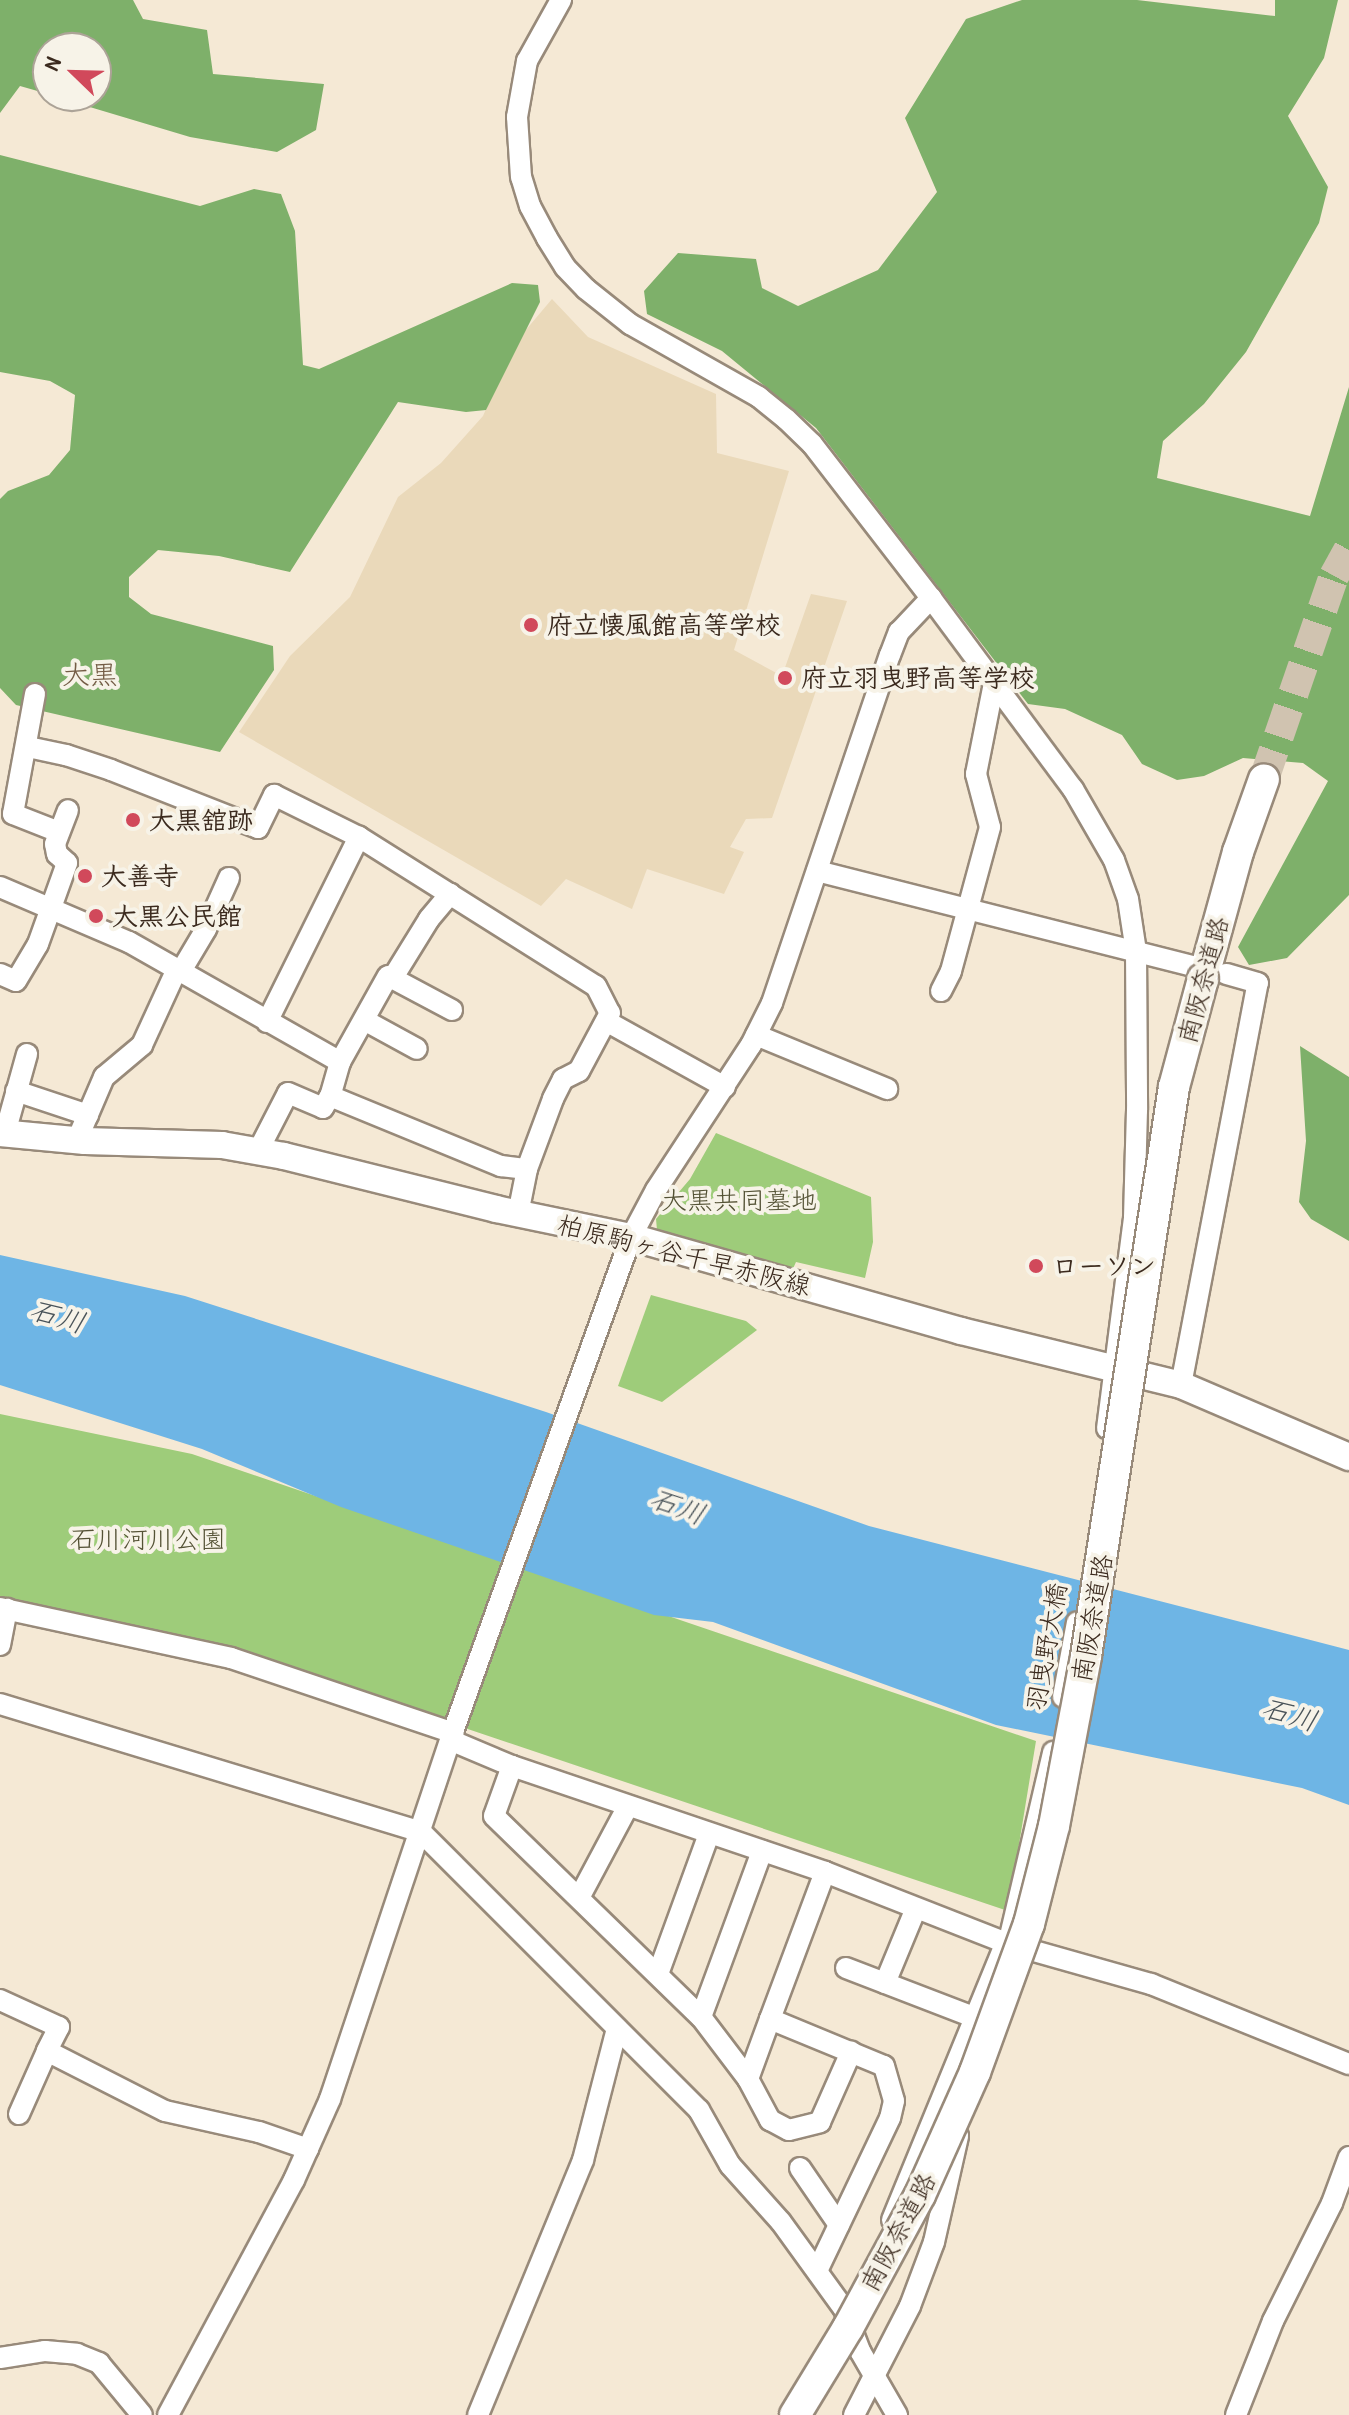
<!DOCTYPE html>
<html>
<head>
<meta charset="utf-8">
<style>
  body { margin:0 }
  #map { position:relative; width:1349px; height:2415px; overflow:hidden; background:#f5e9d5; font-family:"Patrick Hand","Klee One",sans-serif }
  div>[style] { position:absolute }
  [style*='--x'] { left:calc(var(--x)*1px); top:calc(var(--y)*1px); width:calc(var(--w)*1px); rotate:calc(var(--a)*1deg) }
  .built>* { inset:0; background:#ead9ba }
  .green>* { inset:0; background:#9ecc7a }
  .forest>* { inset:0; background:#7eb06a }
  .water>* { inset:0; background:#6eb5e5 }
  .highway-tunnel>* { height:30px; margin-top:-15px; transform-origin:0; background:repeating-linear-gradient(90deg,#d0c3b0 0 30px,transparent 0 45px) }
  .roads { filter:drop-shadow(2px 0 #988a7a) drop-shadow(-2px 0 #988a7a) drop-shadow(0 2px #988a7a) drop-shadow(0 -2px #988a7a) }
  .minor>* { height:20px; margin:-10px; padding:0 10px; transform-origin:10px; border-radius:10px; background:#fff }
  .major>* { height:26px; margin:-13px; padding:0 13px; transform-origin:13px; border-radius:13px; background:#fff }
  .highway>* { height:30px; margin:-15px; padding:0 15px; transform-origin:15px; border-radius:15px; background:#fff }
  .bridges { filter:drop-shadow(2px 0 #988a7a) drop-shadow(-2px 0 #988a7a) drop-shadow(0 2px #988a7a) drop-shadow(0 -2px #988a7a) }
  .highway-bridge>* { height:30px; margin:-15px; padding:0 15px; transform-origin:15px; border-radius:15px; background:#fff }
  .dots>* { width:22px; height:22px; translate:-50% -50%; box-sizing:border-box; border:4px solid #f7f3e8; border-radius:50% }
  span { translate:-50% -50%; white-space:nowrap; text-align:center; line-height:1.15; -webkit-text-stroke:8px #f7f3e8; paint-order:stroke }
  .poi-label { font-size:26px; color:#3b2a1e; font-weight:700 }
  .left { translate:0 -50%; text-align:left }
  .street-label { font-size:26px; color:#3b2a1e }
  .park-label { font-size:26px; color:#545235 }
  .neighbourhood-label { font-size:28px; color:#745c45 }
  .water-label { font-size:28px; color:#4a545a; font-style:italic }
  .north { position:absolute; left:32px; top:32px; width:80px; height:80px; box-sizing:border-box; background:#f7f3e8; border:2px solid #aca397; border-radius:50%; rotate:293deg; font-size:22px; font-weight:700; line-height:32px; text-align:center; color:#3b2a1e }
  .north::after { content:''; display:block; margin:auto; width:28px; height:36px; background:#d1495b; clip-path:polygon(50% 0,100% 100%,50% 72%,0 100%) }
</style>
</head>
<body>
<div id="map">
  <div class="built">
    <div style="clip-path:polygon(552px 299px,588px 337px,716px 394px,717px 453px,789px 471px,734px 650px,782px 676px,811px 594px,847px 601px,772px 818px,746px 819px,730px 847px,744px 852px,724px 894px,647px 869px,632px 909px,566px 879px,541px 906px,239px 732px,290px 656px,350px 597px,398px 497px,441px 463px,483px 416px,514px 344px)"></div>
  </div>
  <div class="green">
    <div style="clip-path:polygon(716px 1133px,871px 1197px,873px 1242px,865px 1278px,796px 1262px,791px 1273px,657px 1230px,656px 1219px,690px 1179px)"></div>
    <div style="clip-path:polygon(651px 1295px,746px 1321px,757px 1330px,662px 1402px,618px 1386px)"></div>
    <div style="clip-path:polygon(0 1414px,192px 1454px,1036px 1741px,1008px 1911px,441px 1720px,0 1601px)"></div>
  </div>
  <div class="forest">
    <div style="clip-path:polygon(0 0,133px 0,143px 19px,207px 30px,213px 74px,324px 84px,316px 130px,277px 152px,190px 137px,53px 96px,96px 96px,96px 48px,48px 48px,48px 94px,20px 86px,0 113px)"></div>
    <div style="clip-path:polygon(1022px 0,1137px 0,1275px 16px,1275px 0,1338px 0,1324px 58px,1288px 116px,1328px 187px,1319px 223px,1246px 352px,1204px 404px,1163px 441px,1157px 478px,1310px 516px,1349px 387px,1349px 895px,1287px 958px,1249px 965px,1238px 947px,1328px 781px,1303px 763px,1243px 758px,1204px 776px,1177px 780px,1142px 764px,1122px 735px,1065px 709px,1028px 704px,816px 428px,722px 351px,647px 314px,644px 291px,678px 253px,756px 259px,762px 288px,798px 306px,878px 270px,937px 192px,905px 118px,966px 19px)"></div>
    <div style="clip-path:polygon(0 155px,200px 206px,254px 189px,281px 194px,295px 231px,303px 365px,319px 369px,512px 283px,538px 285px,540px 302px,486px 410px,466px 412px,398px 402px,290px 572px,219px 556px,158px 550px,129px 577px,129px 597px,151px 614px,273px 646px,274px 670px,220px 752px,16px 705px,0 688px,0 499px,8px 491px,49px 475px,70px 450px,75px 395px,50px 381px,0 372px)"></div>
    <div style="clip-path:polygon(1300px 1046px,1349px 1077px,1349px 1241px,1311px 1219px,1299px 1202px,1306px 1141px)"></div>
  </div>
  <div class="water">
    <div style="clip-path:polygon(0 1255px,185px 1296px,546px 1412px,869px 1526px,1349px 1650px,1349px 1805px,1302px 1788px,996px 1725px,713px 1622px,654px 1615px,341px 1507px,202px 1449px,0 1385px)"></div>
  </div>
  <div class="highway-tunnel">
    <div style="--x:1264;--y:779;--w:215;--a:-71"></div>
    <div style="--x:1334;--y:576;--w:31;--a:-61"></div>
  </div>
  <div class="roads">
    <div class="minor">
      <div style="--x:931;--y:598;--w:238;--a:53.4"></div>
      <div style="--x:1073;--y:789;--w:82;--a:60"></div>
      <div style="--x:1114;--y:860;--w:41;--a:70.3"></div>
      <div style="--x:1128;--y:899;--w:53;--a:81.3"></div>
      <div style="--x:1136;--y:951;--w:159;--a:89.6"></div>
      <div style="--x:1137;--y:1110;--w:108;--a:91.6"></div>
      <div style="--x:1134;--y:1218;--w:212;--a:97.3"></div>
      <div style="--x:35;--y:694;--w:122;--a:100.4"></div>
      <div style="--x:13;--y:814;--w:49;--a:21.4"></div>
      <div style="--x:28;--y:747;--w:39;--a:12"></div>
      <div style="--x:66;--y:755;--w:47;--a:18.4"></div>
      <div style="--x:111;--y:770;--w:158;--a:21.5"></div>
      <div style="--x:258;--y:828;--w:37;--a:-64"></div>
      <div style="--x:274;--y:795;--w:95;--a:26.3"></div>
      <div style="--x:359;--y:837;--w:280;--a:32.2"></div>
      <div style="--x:596;--y:986;--w:30;--a:63"></div>
      <div style="--x:610;--y:1013;--w:66;--a:118.1"></div>
      <div style="--x:579;--y:1071;--w:18;--a:153"></div>
      <div style="--x:563;--y:1079;--w:22;--a:117"></div>
      <div style="--x:553;--y:1099;--w:75;--a:110.4"></div>
      <div style="--x:527;--y:1169;--w:46;--a:101.3"></div>
      <div style="--x:817;--y:871;--w:392;--a:14.2"></div>
      <div style="--x:0;--y:887;--w:140;--a:23.1"></div>
      <div style="--x:129;--y:942;--w:243;--a:29.6"></div>
      <div style="--x:181;--y:971;--w:49;--a:-59.2"></div>
      <div style="--x:206;--y:929;--w:56;--a:-65.7"></div>
      <div style="--x:0;--y:974;--w:17;--a:24"></div>
      <div style="--x:16;--y:981;--w:43;--a:-59.3"></div>
      <div style="--x:38;--y:944;--w:86;--a:-70.3"></div>
      <div style="--x:67;--y:863;--w:13;--a:-138"></div>
      <div style="--x:57;--y:854;--w:10;--a:-101"></div>
      <div style="--x:55;--y:844;--w:36;--a:-69"></div>
      <div style="--x:392;--y:979;--w:70;--a:-58.3"></div>
      <div style="--x:429;--y:919;--w:33;--a:-50"></div>
      <div style="--x:941;--y:991;--w:22;--a:-63"></div>
      <div style="--x:951;--y:971;--w:149;--a:-74.8"></div>
      <div style="--x:990;--y:827;--w:55;--a:-104.8"></div>
      <div style="--x:976;--y:774;--w:93;--a:-78.8"></div>
      <div style="--x:452;--y:1010;--w:72;--a:-152"></div>
      <div style="--x:388;--y:976;--w:98;--a:119.2"></div>
      <div style="--x:340;--y:1062;--w:35;--a:106"></div>
      <div style="--x:330;--y:1096;--w:185;--a:22.3"></div>
      <div style="--x:501;--y:1166;--w:26;--a:7"></div>
      <div style="--x:364;--y:1020;--w:60;--a:28.7"></div>
      <div style="--x:606;--y:1021;--w:136;--a:29"></div>
      <div style="--x:267;--y:1022;--w:207;--a:-63.6"></div>
      <div style="--x:756;--y:1035;--w:142;--a:22.4"></div>
      <div style="--x:16;--y:1091;--w:76;--a:18.4"></div>
      <div style="--x:5;--y:1133;--w:82;--a:-74.4"></div>
      <div style="--x:77;--y:1140;--w:69;--a:-66.8"></div>
      <div style="--x:104;--y:1077;--w:50;--a:-40.1"></div>
      <div style="--x:142;--y:1045;--w:84;--a:-65.3"></div>
      <div style="--x:258;--y:1151;--w:65;--a:-62.7"></div>
      <div style="--x:288;--y:1093;--w:38;--a:23"></div>
      <div style="--x:323;--y:1108;--w:14;--a:-60"></div>
      <div style="--x:1181;--y:1385;--w:409;--a:-79.2"></div>
      <div style="--x:1258;--y:983;--w:33;--a:-164"></div>
      <div style="--x:0;--y:1608;--w:236;--a:12.2"></div>
      <div style="--x:231;--y:1658;--w:235;--a:18.6"></div>
      <div style="--x:0;--y:1645;--w:37;--a:-79"></div>
      <div style="--x:1063;--y:1697;--w:76;--a:-79.4"></div>
      <div style="--x:0;--y:1704;--w:440;--a:16.9"></div>
      <div style="--x:421;--y:1832;--w:393;--a:45"></div>
      <div style="--x:699;--y:2110;--w:63;--a:60.6"></div>
      <div style="--x:730;--y:2165;--w:76;--a:48.2"></div>
      <div style="--x:781;--y:2222;--w:107;--a:54.1"></div>
      <div style="--x:844;--y:2309;--w:45;--a:69.1"></div>
      <div style="--x:860;--y:2351;--w:74;--a:60"></div>
      <div style="--x:450;--y:1740;--w:67;--a:22.8"></div>
      <div style="--x:512;--y:1766;--w:330;--a:18.7"></div>
      <div style="--x:825;--y:1872;--w:194;--a:21.4"></div>
      <div style="--x:1006;--y:1943;--w:151;--a:15.8"></div>
      <div style="--x:1151;--y:1984;--w:214;--a:22"></div>
      <div style="--x:512;--y:1766;--w:53;--a:109.8"></div>
      <div style="--x:494;--y:1816;--w:289;--a:44.2"></div>
      <div style="--x:701;--y:2017;--w:78;--a:52.8"></div>
      <div style="--x:748;--y:2079;--w:64;--a:-69.9"></div>
      <div style="--x:770;--y:2019;--w:123;--a:22.4"></div>
      <div style="--x:884;--y:2066;--w:36;--a:74"></div>
      <div style="--x:894;--y:2101;--w:17;--a:103"></div>
      <div style="--x:890;--y:2118;--w:167;--a:115.5"></div>
      <div style="--x:580;--y:1896;--w:102;--a:-61.9"></div>
      <div style="--x:1003;--y:1966;--w:220;--a:-76.8"></div>
      <div style="--x:846;--y:1968;--w:139;--a:21"></div>
      <div style="--x:658;--y:1974;--w:149;--a:-70"></div>
      <div style="--x:885;--y:1983;--w:81;--a:-67.5"></div>
      <div style="--x:0;--y:2000;--w:65;--a:24.6"></div>
      <div style="--x:59;--y:2027;--w:27;--a:117"></div>
      <div style="--x:701;--y:2017;--w:177;--a:-69.8"></div>
      <div style="--x:770;--y:2019;--w:157;--a:-69.5"></div>
      <div style="--x:748;--y:2079;--w:47;--a:61.8"></div>
      <div style="--x:770;--y:2120;--w:21;--a:28"></div>
      <div style="--x:789;--y:2130;--w:32;--a:-14"></div>
      <div style="--x:820;--y:2122;--w:77;--a:-66.1"></div>
      <div style="--x:19;--y:2114;--w:69;--a:-66"></div>
      <div style="--x:47;--y:2051;--w:132;--a:27"></div>
      <div style="--x:165;--y:2111;--w:96;--a:12.6"></div>
      <div style="--x:259;--y:2132;--w:52;--a:19.1"></div>
      <div style="--x:800;--y:2168;--w:69;--a:55.6"></div>
      <div style="--x:892;--y:2220;--w:292;--a:-67.7"></div>
      <div style="--x:0;--y:2358;--w:46;--a:-8.8"></div>
      <div style="--x:45;--y:2351;--w:32;--a:5"></div>
      <div style="--x:77;--y:2354;--w:24;--a:22"></div>
      <div style="--x:99;--y:2363;--w:67;--a:50.4"></div>
      <div style="--x:168;--y:2415;--w:267;--a:-61.8"></div>
      <div style="--x:294;--y:2180;--w:89;--a:-66"></div>
      <div style="--x:330;--y:2099;--w:379;--a:-71.5"></div>
      <div style="--x:450;--y:1740;--w:535;--a:-70.21"></div>
      <div style="--x:631;--y:1237;--w:53;--a:-62"></div>
      <div style="--x:656;--y:1190;--w:173;--a:-56.8"></div>
      <div style="--x:751;--y:1045;--w:47;--a:-63.4"></div>
      <div style="--x:772;--y:1003;--w:367;--a:-71.3"></div>
      <div style="--x:890;--y:655;--w:25;--a:-69"></div>
      <div style="--x:899;--y:632;--w:47;--a:-46.7"></div>
      <div style="--x:931;--y:598;--w:195;--a:-127.7"></div>
      <div style="--x:812;--y:444;--w:36;--a:-136"></div>
      <div style="--x:786;--y:419;--w:35;--a:-141"></div>
      <div style="--x:759;--y:397;--w:148;--a:-150.5"></div>
      <div style="--x:630;--y:324;--w:56;--a:-141.5"></div>
      <div style="--x:586;--y:289;--w:30;--a:-134"></div>
      <div style="--x:565;--y:267;--w:34;--a:-122"></div>
      <div style="--x:547;--y:238;--w:36;--a:-118"></div>
      <div style="--x:530;--y:206;--w:30;--a:-107"></div>
      <div style="--x:521;--y:177;--w:60;--a:-93.8"></div>
      <div style="--x:517;--y:117;--w:57;--a:-79.9"></div>
      <div style="--x:527;--y:61;--w:70;--a:-60.9"></div>
      <div style="--x:478;--y:2415;--w:276;--a:-67.6"></div>
      <div style="--x:583;--y:2160;--w:135;--a:-75.5"></div>
      <div style="--x:854;--y:2415;--w:123;--a:-62.8"></div>
      <div style="--x:910;--y:2306;--w:68;--a:-69.4"></div>
      <div style="--x:934;--y:2242;--w:109;--a:-77.2"></div>
      <div style="--x:1236;--y:2415;--w:101;--a:-68.5"></div>
      <div style="--x:1273;--y:2321;--w:132;--a:-63.4"></div>
      <div style="--x:1332;--y:2203;--w:49;--a:-69.7"></div>
    </div>
    <div class="major">
      <div style="--x:0;--y:1133;--w:85;--a:5.4"></div>
      <div style="--x:85;--y:1141;--w:137;--a:1.7"></div>
      <div style="--x:222;--y:1145;--w:63;--a:10.1"></div>
      <div style="--x:284;--y:1156;--w:219;--a:14"></div>
      <div style="--x:496;--y:1209;--w:138;--a:11.7"></div>
      <div style="--x:631;--y:1237;--w:343;--a:15.9"></div>
      <div style="--x:961;--y:1331;--w:227;--a:13.8"></div>
      <div style="--x:1181;--y:1385;--w:183;--a:23.2"></div>
    </div>
    <div class="highway">
      <div style="--x:1203;--y:979;--w:132;--a:-74.6"></div>
      <div style="--x:1238;--y:852;--w:77;--a:-70.4"></div>
    </div>
  </div>
  <div class="bridges">
    <div class="highway-bridge">
      <div style="--x:795;--y:2415;--w:102;--a:-58.7"></div>
      <div style="--x:848;--y:2328;--w:151;--a:-61.6"></div>
      <div style="--x:920;--y:2195;--w:135;--a:-65.9"></div>
      <div style="--x:975;--y:2072;--w:158;--a:-70"></div>
      <div style="--x:1029;--y:1924;--w:101;--a:-75.7"></div>
      <div style="--x:1054;--y:1826;--w:173;--a:-79.3"></div>
      <div style="--x:1086;--y:1656;--w:576;--a:-81.21"></div>
      <div style="--x:1174;--y:1087;--w:112;--a:-75"></div>
    </div>
  </div>
  <div class="dots">
    <div style="left:531px;top:625px;background:#d1495b"></div>
    <div style="left:785px;top:678px;background:#d1495b"></div>
    <div style="left:133px;top:820px;background:#d1495b"></div>
    <div style="left:85px;top:876px;background:#d1495b"></div>
    <div style="left:96px;top:916px;background:#d1495b"></div>
    <div style="left:1036px;top:1266px;background:#d1495b"></div>
  </div>
  <div class="poi-label">
    <span class="left" style="left:547px;top:625px">府立懐風館高等学校</span>
    <span class="left" style="left:801px;top:678px">府立羽曳野高等学校</span>
    <span class="left" style="left:149px;top:820px">大黒舘跡</span>
    <span class="left" style="left:101px;top:876px">大善寺</span>
    <span class="left" style="left:112px;top:916px">大黒公民館</span>
    <span class="left" style="left:1052px;top:1266px">ローソン</span>
  </div>
  <div class="street-label">
    <span style="left:1203px;top:980px;rotate:-75deg">南阪奈道路</span>
    <span style="left:684px;top:1255px;rotate:14deg">柏原駒ヶ谷千早赤阪線</span>
    <span style="left:1092px;top:1618px;rotate:-80deg">南阪奈道路</span>
    <span style="left:1046px;top:1647px;rotate:-80deg">羽曳野大橋</span>
    <span style="left:898px;top:2232px;rotate:-62deg">南阪奈道路</span>
  </div>
  <div class="park-label">
    <span style="left:739px;top:1200px">大黒共同墓地</span>
    <span style="left:148px;top:1539px">石川河川公園</span>
  </div>
  <div class="neighbourhood-label">
    <span style="left:90px;top:674px">大黒</span>
  </div>
  <div class="water-label">
    <span style="left:58px;top:1316px;rotate:16deg">石川</span>
    <span style="left:678px;top:1506px;rotate:20deg">石川</span>
    <span style="left:1290px;top:1714px;rotate:16deg">石川</span>
  </div>
  <div class="north">N</div>
</div>
</body>
</html>
